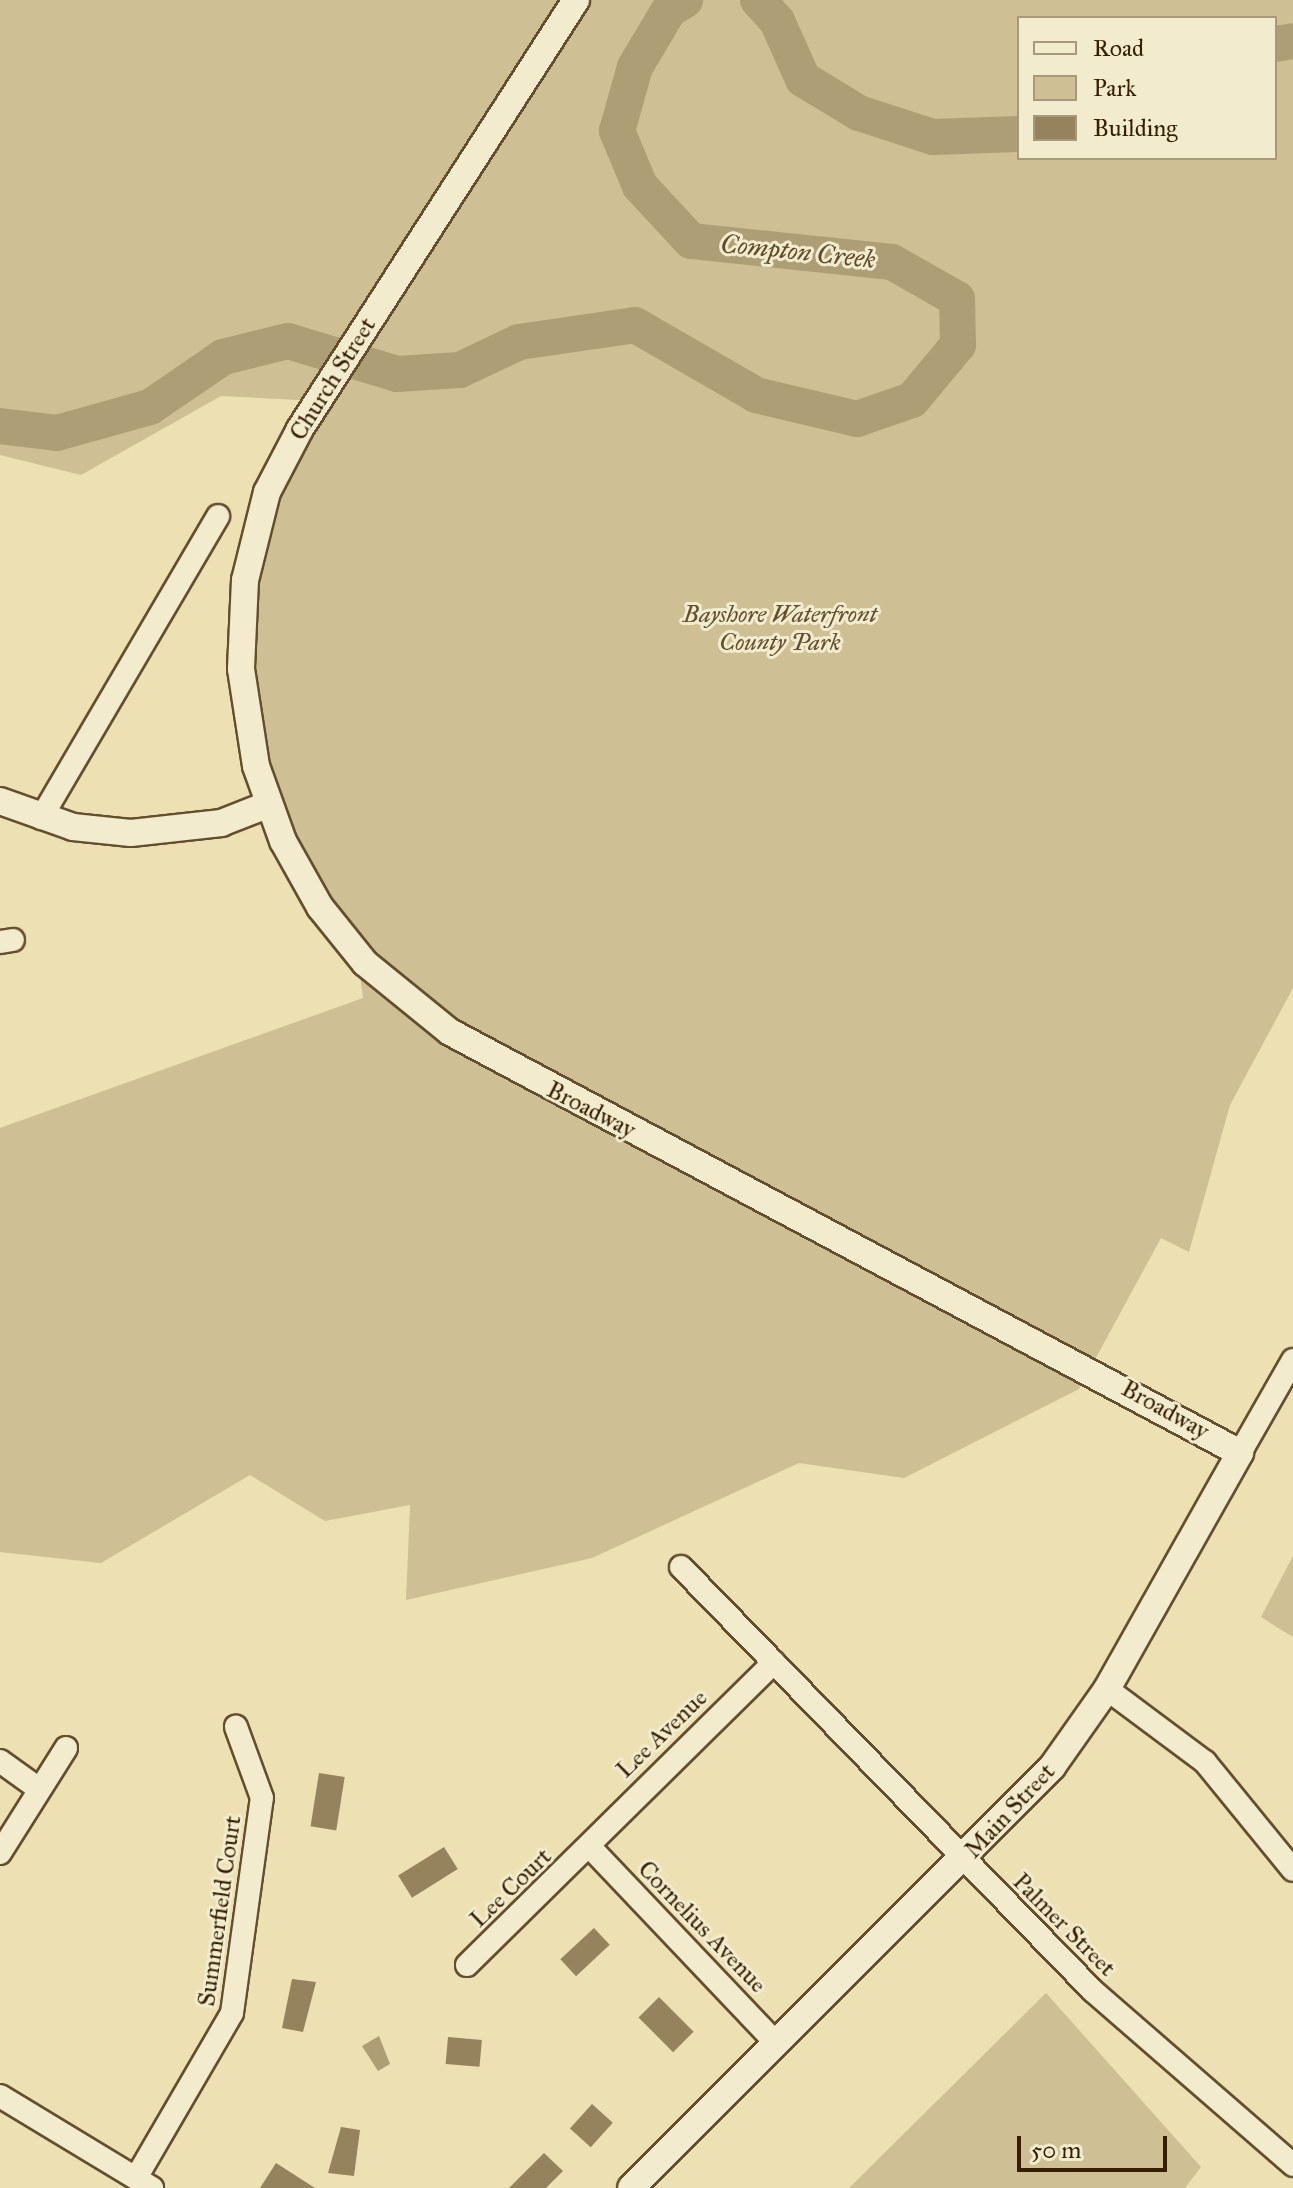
<!DOCTYPE html>
<html>
<head>
<meta charset="utf-8">
<style>
  body { margin:0 }
  #map { position:relative; width:1293px; height:2188px; overflow:hidden; background:#ede0b3; font-family:"IM FELL Great Primer",serif }
  div>[style] { position:absolute }
  [style*='--x'] { left:calc(var(--x)*1px); top:calc(var(--y)*1px); width:calc(var(--w)*1px); rotate:calc(var(--a)*1deg) }
  .green>* { inset:0; background:#cebf95 }
  .water>* { inset:0; background:#ae9e76 }
  .river>* { height:36px; margin:-18px; padding:0 18px; transform-origin:18px; border-radius:18px; background:#ae9e76 }
  .building>* { inset:0; background:#95835d; transform-origin:0 0 }
  .roads { filter:drop-shadow(2px 0 #634f2d) drop-shadow(-2px 0 #634f2d) drop-shadow(0 2px #634f2d) drop-shadow(0 -2px #634f2d) }
  .minor>* { height:22px; margin:-11px; padding:0 11px; transform-origin:11px; border-radius:11px; background:#f3ebce }
  .tertiary>* { height:26px; margin:-13px; padding:0 13px; transform-origin:13px; border-radius:13px; background:#f3ebce }
  span { translate:-50% -50%; white-space:nowrap; text-align:center; line-height:1.15; -webkit-text-stroke:6px #f3ebce; paint-order:stroke }
  .street-label { font-size:24px; color:#351f00 }
  .park-label { font-size:24px; color:#634f2d; font-style:italic }
  .water-label { font-size:26px; color:#5f4b29; font-style:italic }
  .legend { position:absolute; left:1017px; top:16px; width:260px; height:144px; box-sizing:border-box; background:#f3ebce; border:2px solid #a7997c; margin:0; padding:10px 14px; list-style:none; font-size:24px; color:#351f00 }
  .legend li { display:flex; align-items:center; gap:16px; height:40px }
  .legend b { width:40px; border:2px solid #a7997c }
  .scale { position:absolute; left:1017px; top:2136px; width:150px; height:36px; box-sizing:border-box; border:4px solid #351f00; border-top:0; padding-left:10px; font-size:24px; line-height:28px; white-space:nowrap; color:#351f00; -webkit-text-stroke:6px #f3ebce; paint-order:stroke }
</style>
</head>
<body>
<div id="map">
  <div class="green">
    <div style="clip-path:polygon(evenodd,0 0,1293px 0,1293px 988px,1230px 1105px,1189px 1252px,1161px 1238px,1079px 1389px,904px 1478px,799px 1463px,592px 1558px,406px 1600px,410px 1505px,325px 1521px,250px 1475px,101px 1563px,0 1552px,0 1128px,363px 998px,356px 946px,267px 805px,245px 580px,317px 401px,221px 396px,81px 475px,0 455px,0 0,1019px 18px,1275px 18px,1275px 158px,1019px 158px,1019px 18px)"></div>
    <div style="clip-path:polygon(1293px 1556px,1293px 1637px,1261px 1617px)"></div>
    <div style="clip-path:polygon(1046px 1993px,1201px 2167px,1185px 2188px,849px 2188px)"></div>
  </div>
  <div class="water">
    <div style="clip-path:polygon(379px 2036px,390px 2064px,378px 2071px,362px 2046px)"></div>
  </div>
  <div class="river">
    <div style="--x:758;--y:0;--w:28;--a:48"></div>
    <div style="--x:777;--y:21;--w:64;--a:65.9"></div>
    <div style="--x:803;--y:79;--w:66;--a:31.3"></div>
    <div style="--x:859;--y:113;--w:78;--a:18"></div>
    <div style="--x:933;--y:137;--w:86;--a:-2"></div>
    <div style="--x:1275;--y:44;--w:18;--a:-9"></div>
    <div style="--x:0;--y:426;--w:57;--a:7"></div>
    <div style="--x:57;--y:433;--w:97;--a:-15.6"></div>
    <div style="--x:150;--y:407;--w:88;--a:-34.4"></div>
    <div style="--x:223;--y:357;--w:67;--a:-13.8"></div>
    <div style="--x:288;--y:341;--w:114;--a:16.8"></div>
    <div style="--x:397;--y:374;--w:63;--a:-3.6"></div>
    <div style="--x:460;--y:370;--w:65;--a:-25.4"></div>
    <div style="--x:519;--y:342;--w:117;--a:-8.3"></div>
    <div style="--x:635;--y:325;--w:140;--a:30"></div>
    <div style="--x:756;--y:395;--w:104;--a:13.4"></div>
    <div style="--x:857;--y:419;--w:58;--a:-19.1"></div>
    <div style="--x:912;--y:400;--w:72;--a:-50.1"></div>
    <div style="--x:958;--y:345;--w:46;--a:-91.2"></div>
    <div style="--x:957;--y:299;--w:75;--a:-150.4"></div>
    <div style="--x:892;--y:262;--w:202;--a:-174"></div>
    <div style="--x:691;--y:241;--w:75;--a:-132.8"></div>
    <div style="--x:640;--y:186;--w:60;--a:-112.7"></div>
    <div style="--x:617;--y:131;--w:66;--a:-74.3"></div>
    <div style="--x:635;--y:67;--w:66;--a:-59.2"></div>
    <div style="--x:669;--y:10;--w:19;--a:-32"></div>
  </div>
  <div class="building">
    <div style="left:319px;top:1773px;width:26px;height:54px;rotate:9deg"></div>
    <div style="left:444px;top:1847px;width:26px;height:54px;rotate:58deg"></div>
    <div style="left:594px;top:1928px;width:23px;height:46px;rotate:47deg"></div>
    <div style="clip-path:polygon(292px 1979px,316px 1982px,303px 2032px,282px 2028px)"></div>
    <div style="left:659px;top:1997px;width:49px;height:29px;rotate:45deg"></div>
    <div style="left:448px;top:2037px;width:34px;height:27px;rotate:5deg"></div>
    <div style="left:592px;top:2104px;width:28px;height:33px;rotate:42deg"></div>
    <div style="clip-path:polygon(341px 2127px,360px 2130px,354px 2176px,328px 2173px)"></div>
    <div style="clip-path:polygon(544px 2153px,563px 2171px,546px 2188px,509px 2188px)"></div>
    <div style="clip-path:polygon(276px 2163px,315px 2188px,260px 2188px)"></div>
  </div>
  <div class="roads">
    <div class="minor">
      <div style="--x:41;--y:818;--w:350;--a:-59.6"></div>
      <div style="--x:0;--y:942;--w:13;--a:-9"></div>
      <div style="--x:1240;--y:1453;--w:107;--a:-60.3"></div>
      <div style="--x:681;--y:1567;--w:591;--a:45.82"></div>
      <div style="--x:1093;--y:1991;--w:265;--a:41"></div>
      <div style="--x:1107;--y:1689;--w:122;--a:36.7"></div>
      <div style="--x:1205;--y:1762;--w:139;--a:50.8"></div>
      <div style="--x:0;--y:1761;--w:48;--a:35.7"></div>
      <div style="--x:589;--y:1846;--w:273;--a:46.5"></div>
      <div style="--x:0;--y:1853;--w:124;--a:-57.8"></div>
      <div style="--x:467;--y:1965;--w:431;--a:-44.6"></div>
      <div style="--x:0;--y:2096;--w:178;--a:31.2"></div>
      <div style="--x:136;--y:2178;--w:191;--a:-59.8"></div>
      <div style="--x:232;--y:2013;--w:217;--a:-82.1"></div>
      <div style="--x:262;--y:1798;--w:76;--a:-110.1"></div>
    </div>
    <div class="tertiary">
      <div style="--x:576;--y:0;--w:510;--a:122.76"></div>
      <div style="--x:300;--y:429;--w:71;--a:117.6"></div>
      <div style="--x:267;--y:492;--w:91;--a:104"></div>
      <div style="--x:245;--y:580;--w:89;--a:92.6"></div>
      <div style="--x:241;--y:669;--w:98;--a:81.2"></div>
      <div style="--x:256;--y:766;--w:80;--a:70.2"></div>
      <div style="--x:283;--y:841;--w:76;--a:60.7"></div>
      <div style="--x:320;--y:907;--w:72;--a:51.2"></div>
      <div style="--x:365;--y:963;--w:109;--a:39.1"></div>
      <div style="--x:450;--y:1032;--w:895;--a:28.05"></div>
      <div style="--x:1240;--y:1453;--w:271;--a:119.4"></div>
      <div style="--x:1107;--y:1689;--w:95;--a:125.2"></div>
      <div style="--x:1052;--y:1767;--w:595;--a:135"></div>
      <div style="--x:0;--y:801;--w:77;--a:19.6"></div>
      <div style="--x:73;--y:827;--w:58;--a:5.9"></div>
      <div style="--x:131;--y:833;--w:91;--a:-6.3"></div>
      <div style="--x:221;--y:823;--w:49;--a:-21.4"></div>
    </div>
  </div>
  <div class="street-label">
    <span style="left:333px;top:379px;rotate:-58deg">Church Street</span>
    <span style="left:591px;top:1110px;rotate:27deg">Broadway</span>
    <span style="left:1165px;top:1410px;rotate:29deg">Broadway</span>
    <span style="left:662px;top:1734px;rotate:-44deg">Lee Avenue</span>
    <span style="left:1010px;top:1811px;rotate:-47deg">Main Street</span>
    <span style="left:511px;top:1888px;rotate:-44deg">Lee Court</span>
    <span style="left:220px;top:1911px;rotate:-82deg">Summerfield Court</span>
    <span style="left:1064px;top:1925px;rotate:45deg">Palmer Street</span>
    <span style="left:702px;top:1927px;rotate:46deg">Cornelius Avenue</span>
  </div>
  <div class="park-label">
    <span style="left:780px;top:629px">Bayshore Waterfront<br>County Park</span>
  </div>
  <div class="water-label">
    <span style="left:798px;top:252px;rotate:6deg">Compton Creek</span>
  </div>
  <ul class="legend">
  <li><b style="height:10px;background:#f3ebce"></b>Road</li>
  <li><b style="height:22px;background:#cebf95"></b>Park</li>
  <li><b style="height:22px;background:#95835d"></b>Building</li>
  </ul>
  <div class="scale">50 m</div>
</div>
</body>
</html>
